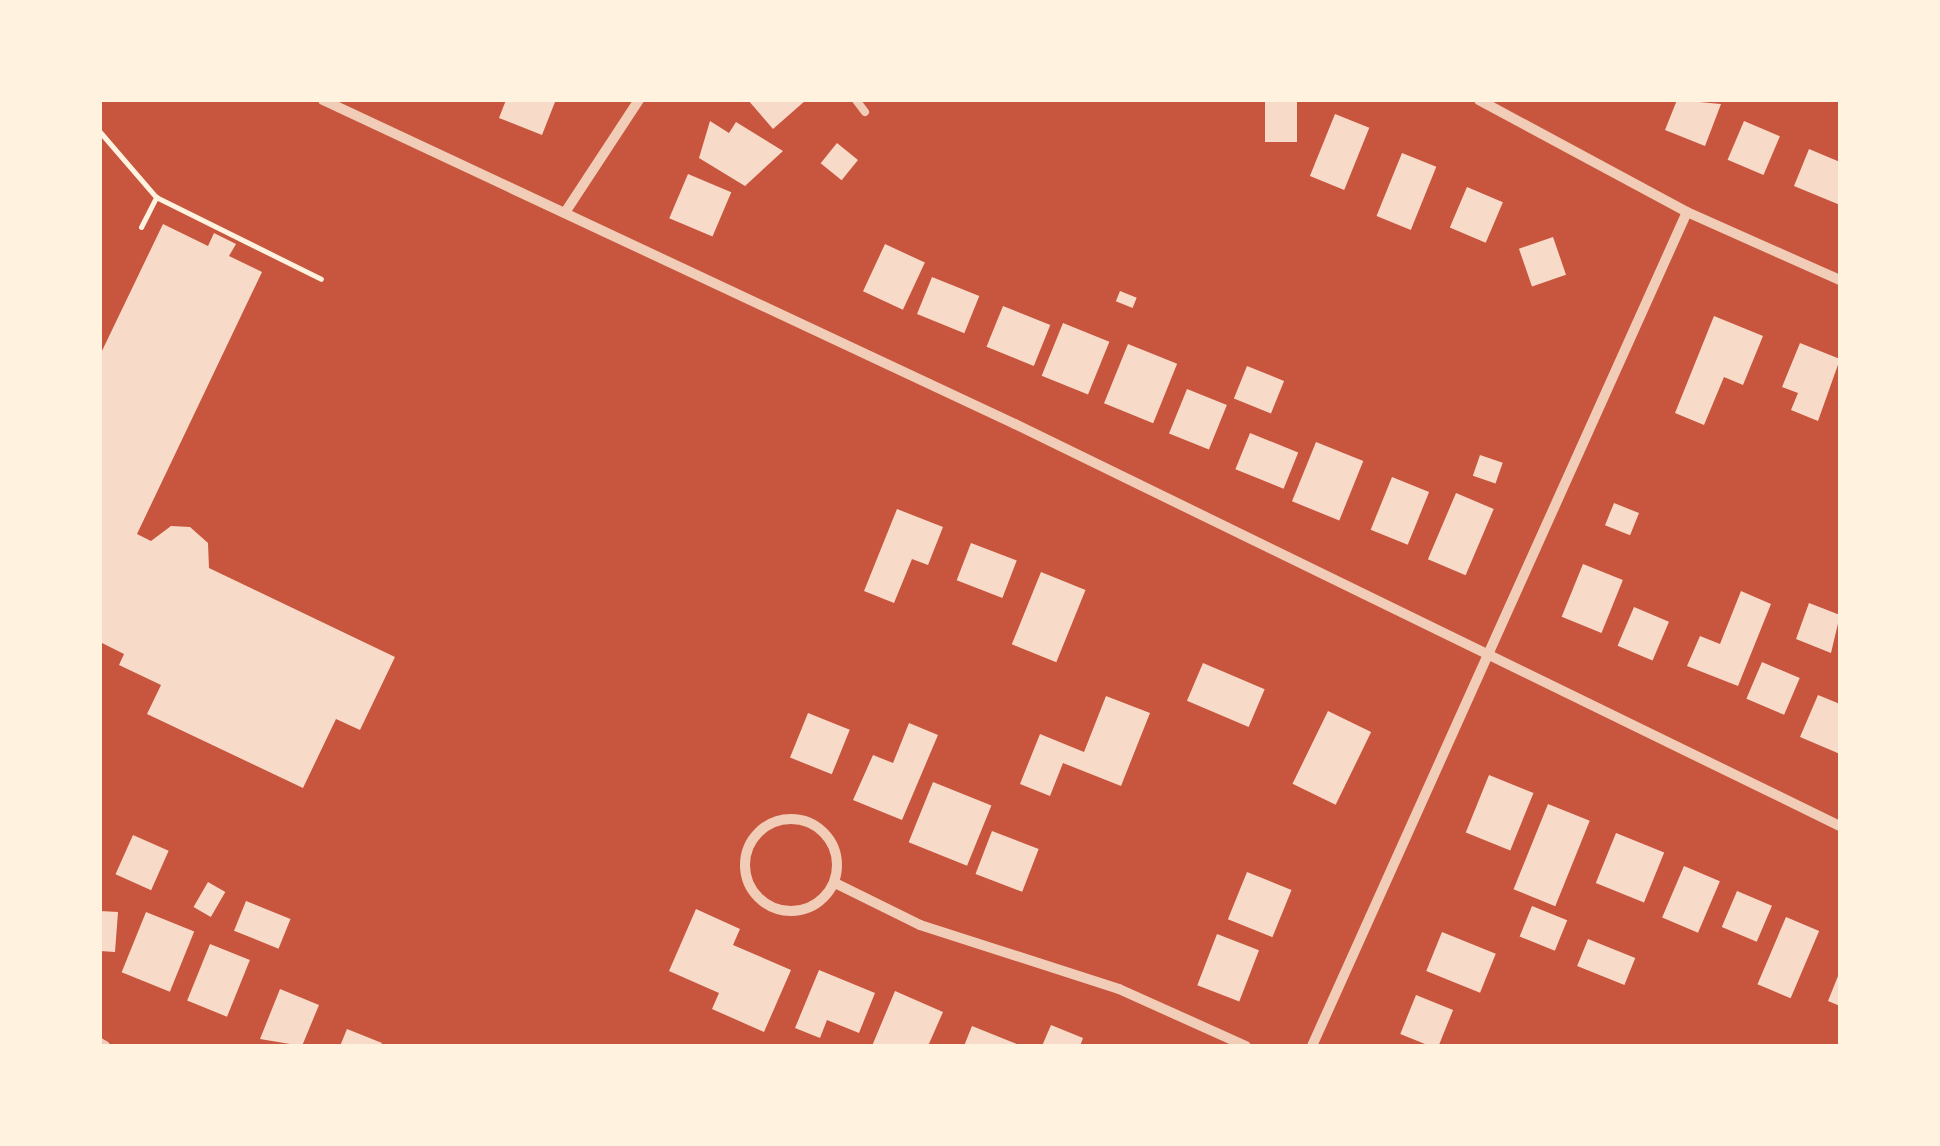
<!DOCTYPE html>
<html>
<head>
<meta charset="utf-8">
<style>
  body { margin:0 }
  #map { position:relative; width:1940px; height:1146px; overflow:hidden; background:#c8553d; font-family:Montserrat,sans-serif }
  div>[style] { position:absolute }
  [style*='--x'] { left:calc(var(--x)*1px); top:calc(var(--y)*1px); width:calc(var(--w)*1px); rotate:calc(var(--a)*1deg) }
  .building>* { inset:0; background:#f7dbc8; transform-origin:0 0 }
  .path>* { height:5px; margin:-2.5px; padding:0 2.5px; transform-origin:2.5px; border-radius:2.5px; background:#fff3e0 }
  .service>* { height:8px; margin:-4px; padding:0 4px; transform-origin:4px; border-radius:4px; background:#f1ccb7 }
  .minor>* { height:10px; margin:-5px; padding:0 5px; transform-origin:5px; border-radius:5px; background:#f1ccb7 }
  .minor>.ring { margin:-5px; padding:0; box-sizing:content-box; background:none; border:10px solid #f1ccb7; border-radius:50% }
  span { translate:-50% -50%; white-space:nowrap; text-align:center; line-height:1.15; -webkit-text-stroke:8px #fff3e0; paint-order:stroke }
  .frame { position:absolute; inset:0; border:102px solid #fff3e0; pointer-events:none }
</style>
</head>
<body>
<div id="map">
  <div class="building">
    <div style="clip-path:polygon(506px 100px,555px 102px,542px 135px,499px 118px)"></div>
    <div style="clip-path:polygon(748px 100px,806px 100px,773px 129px)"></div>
    <div style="left:1265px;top:100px;width:32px;height:42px"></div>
    <div style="clip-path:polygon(1677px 100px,1721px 104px,1705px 146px,1665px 130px)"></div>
    <div style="left:1335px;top:114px;width:37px;height:67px;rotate:22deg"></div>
    <div style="clip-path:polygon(710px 121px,729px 133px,736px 122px,783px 151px,745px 186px,699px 158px)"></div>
    <div style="left:1744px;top:121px;width:39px;height:42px;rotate:23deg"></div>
    <div style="left:837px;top:143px;width:27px;height:26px;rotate:39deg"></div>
    <div style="clip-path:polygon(1809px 149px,1840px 162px,1840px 205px,1794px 186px)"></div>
    <div style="left:1402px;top:153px;width:37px;height:68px;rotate:22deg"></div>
    <div style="left:688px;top:174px;width:47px;height:48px;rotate:23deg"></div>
    <div style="left:1467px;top:187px;width:39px;height:44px;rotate:23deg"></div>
    <div style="clip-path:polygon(163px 224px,208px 246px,214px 233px,236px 244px,229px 256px,262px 272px,137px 534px,151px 541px,171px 526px,190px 527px,208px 543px,209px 568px,395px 657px,360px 730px,336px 719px,303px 788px,147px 714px,161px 685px,119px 665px,124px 654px,100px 642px,100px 355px)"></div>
    <div style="left:1553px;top:237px;width:40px;height:36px;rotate:71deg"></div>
    <div style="left:885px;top:244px;width:44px;height:52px;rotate:25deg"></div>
    <div style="left:932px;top:277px;width:51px;height:40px;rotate:22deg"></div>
    <div style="left:1120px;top:291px;width:18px;height:11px;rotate:22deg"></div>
    <div style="left:1003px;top:306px;width:51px;height:44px;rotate:22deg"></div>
    <div style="clip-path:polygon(1714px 316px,1763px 336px,1743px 385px,1724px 377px,1704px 425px,1675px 413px)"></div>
    <div style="left:1063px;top:323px;width:50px;height:57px;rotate:22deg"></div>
    <div style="clip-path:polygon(1800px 343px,1840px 359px,1818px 421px,1791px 410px,1798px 393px,1782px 387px)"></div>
    <div style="left:1128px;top:344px;width:53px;height:64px;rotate:22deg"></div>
    <div style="left:1247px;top:366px;width:40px;height:35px;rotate:22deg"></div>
    <div style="left:1187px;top:389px;width:43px;height:48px;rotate:22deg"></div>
    <div style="left:1250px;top:433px;width:52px;height:39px;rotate:22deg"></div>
    <div style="left:1316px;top:442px;width:51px;height:64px;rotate:22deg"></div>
    <div style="left:1480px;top:455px;width:24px;height:22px;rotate:19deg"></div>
    <div style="left:1392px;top:477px;width:40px;height:57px;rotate:22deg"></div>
    <div style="left:1456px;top:493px;width:41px;height:72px;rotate:23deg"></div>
    <div style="left:1614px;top:503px;width:27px;height:24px;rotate:22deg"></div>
    <div style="clip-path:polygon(897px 509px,943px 527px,928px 565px,912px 559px,894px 603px,864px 591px)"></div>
    <div style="left:971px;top:543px;width:49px;height:40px;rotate:21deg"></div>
    <div style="left:1583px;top:564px;width:43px;height:57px;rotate:22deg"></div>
    <div style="left:1041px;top:572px;width:48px;height:78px;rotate:22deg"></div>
    <div style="clip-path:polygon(1741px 591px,1771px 604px,1738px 686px,1687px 666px,1700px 636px,1720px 644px)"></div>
    <div style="clip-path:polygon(1809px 603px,1840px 615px,1831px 653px,1796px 639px)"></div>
    <div style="left:1634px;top:607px;width:38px;height:42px;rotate:23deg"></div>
    <div style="left:1762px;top:662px;width:41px;height:40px;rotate:23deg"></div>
    <div style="left:1203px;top:663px;width:67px;height:41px;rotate:23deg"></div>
    <div style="clip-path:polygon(1818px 695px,1840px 704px,1840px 754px,1800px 737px)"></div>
    <div style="clip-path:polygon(1106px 696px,1150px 713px,1121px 786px,1063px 763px,1050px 796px,1020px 784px,1040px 734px,1084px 752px)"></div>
    <div style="left:1328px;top:711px;width:48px;height:81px;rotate:26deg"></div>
    <div style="left:808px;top:713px;width:45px;height:48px;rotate:22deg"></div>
    <div style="clip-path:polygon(909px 723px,938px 735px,902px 820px,853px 800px,873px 755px,893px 763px)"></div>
    <div style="left:1489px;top:775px;width:48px;height:62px;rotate:22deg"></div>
    <div style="left:933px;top:782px;width:63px;height:65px;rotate:22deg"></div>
    <div style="left:1548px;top:804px;width:45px;height:92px;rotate:22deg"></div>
    <div style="left:992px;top:831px;width:50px;height:46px;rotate:21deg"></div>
    <div style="left:1616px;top:833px;width:52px;height:54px;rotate:22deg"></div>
    <div style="left:133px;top:835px;width:39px;height:43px;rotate:24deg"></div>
    <div style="left:1684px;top:866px;width:39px;height:56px;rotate:23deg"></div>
    <div style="left:1247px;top:872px;width:48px;height:51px;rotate:22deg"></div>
    <div style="left:208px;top:882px;width:20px;height:29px;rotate:30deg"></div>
    <div style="left:1737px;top:891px;width:38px;height:39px;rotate:23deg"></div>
    <div style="left:246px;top:901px;width:48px;height:32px;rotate:22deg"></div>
    <div style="left:1532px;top:906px;width:38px;height:33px;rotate:22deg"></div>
    <div style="clip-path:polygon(696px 909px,740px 929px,733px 945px,791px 970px,764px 1032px,712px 1009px,719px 993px,669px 971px)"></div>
    <div style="clip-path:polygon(100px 911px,118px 912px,115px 952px,100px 951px)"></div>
    <div style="left:146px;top:912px;width:52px;height:65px;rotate:22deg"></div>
    <div style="left:1786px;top:917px;width:36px;height:73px;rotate:23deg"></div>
    <div style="left:1442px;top:932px;width:58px;height:42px;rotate:22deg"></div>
    <div style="left:1217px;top:934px;width:45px;height:55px;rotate:21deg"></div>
    <div style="left:1588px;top:939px;width:51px;height:29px;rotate:22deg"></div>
    <div style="left:210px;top:944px;width:43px;height:61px;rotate:22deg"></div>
    <div style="clip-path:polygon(819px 970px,875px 993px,859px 1033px,827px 1020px,820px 1038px,795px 1028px)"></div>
    <div style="clip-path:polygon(1840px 971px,1840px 1006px,1828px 1001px)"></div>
    <div style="clip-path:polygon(280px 989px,319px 1005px,302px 1046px,260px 1039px)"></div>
    <div style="clip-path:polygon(895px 991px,943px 1012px,928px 1046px,872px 1046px)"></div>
    <div style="left:1416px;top:995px;width:40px;height:42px;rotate:22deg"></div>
    <div style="clip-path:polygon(1051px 1025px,1083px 1038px,1080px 1046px,1042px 1046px)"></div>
    <div style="clip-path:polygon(972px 1026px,1022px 1046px,964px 1046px)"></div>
    <div style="clip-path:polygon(347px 1029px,382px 1043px,380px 1046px,340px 1046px)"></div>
  </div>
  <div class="path">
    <div style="--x:100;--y:132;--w:86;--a:49.3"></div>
    <div style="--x:141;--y:227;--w:34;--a:-63"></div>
    <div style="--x:156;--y:197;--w:184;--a:26.4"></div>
  </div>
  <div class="service">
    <div style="--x:856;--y:100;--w:15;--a:53"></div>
  </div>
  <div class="minor">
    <div style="--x:323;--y:100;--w:764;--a:25.09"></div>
    <div style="--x:1015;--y:424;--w:918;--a:25.98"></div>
    <div style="--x:1479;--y:100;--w:236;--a:28.3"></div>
    <div style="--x:1687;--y:212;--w:167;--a:24"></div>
    <div style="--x:566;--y:211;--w:133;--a:-56.7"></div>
    <div class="ring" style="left:745px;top:819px;width:82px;height:82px"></div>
    <div style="--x:835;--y:883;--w:95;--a:26.3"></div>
    <div style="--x:920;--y:925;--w:209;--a:17.8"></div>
    <div style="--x:1119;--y:989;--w:139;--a:24.2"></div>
    <div style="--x:100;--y:1043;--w:6;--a:31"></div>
    <div style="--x:1312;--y:1046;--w:914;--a:-65.79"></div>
  </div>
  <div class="frame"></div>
</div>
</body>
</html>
